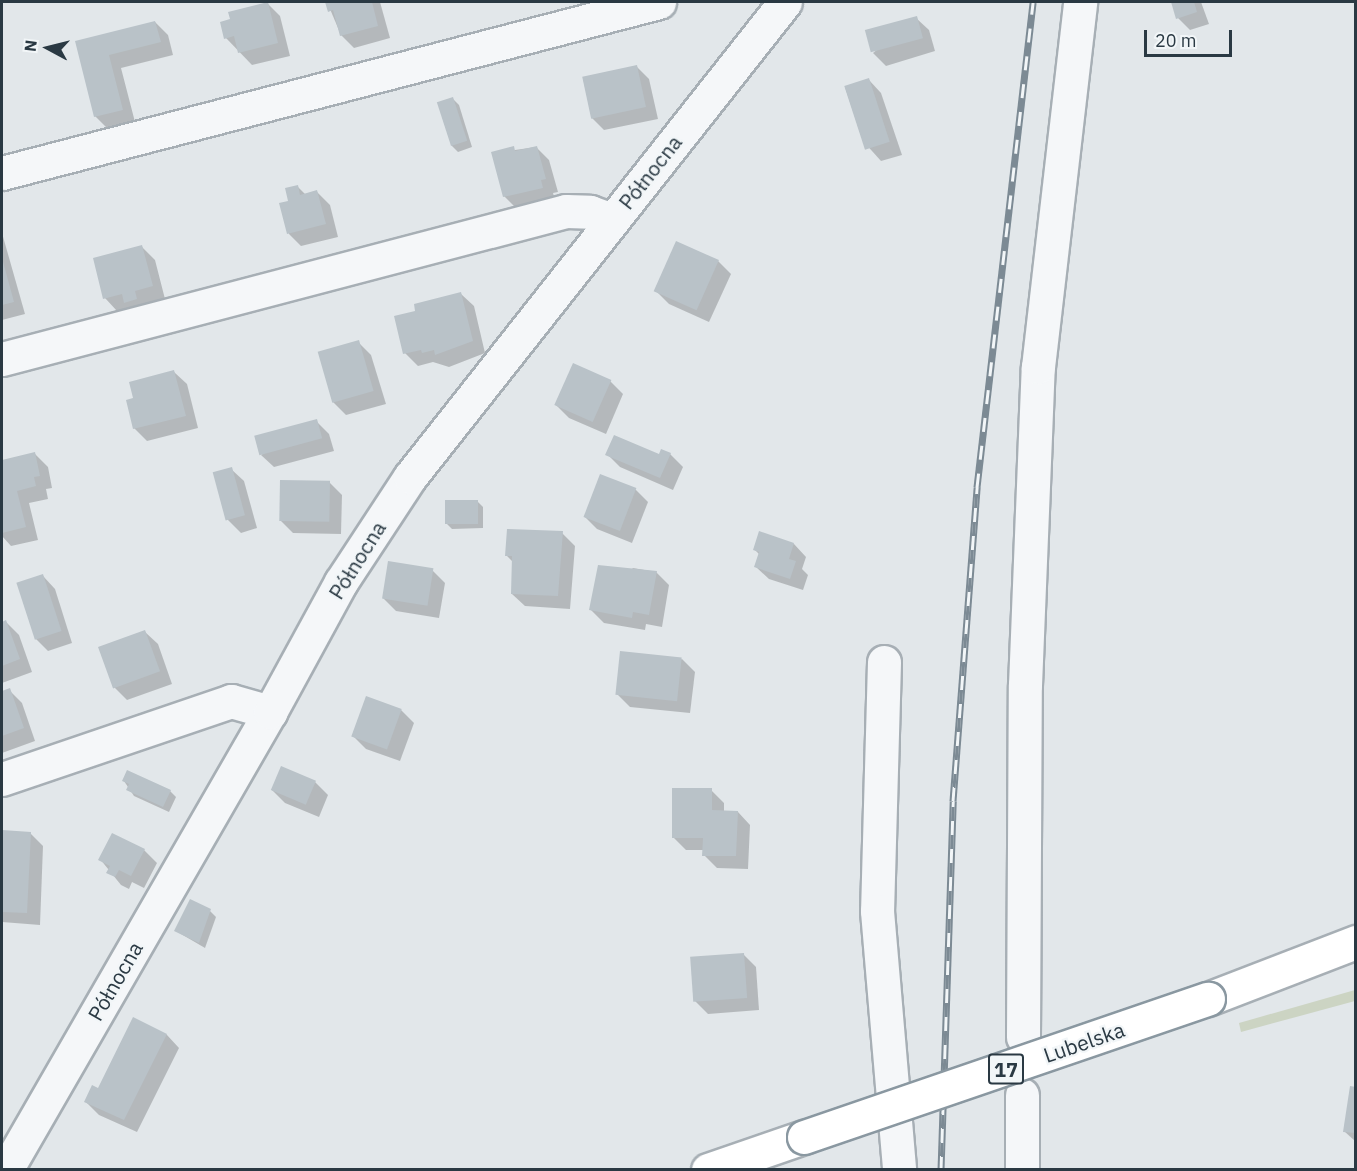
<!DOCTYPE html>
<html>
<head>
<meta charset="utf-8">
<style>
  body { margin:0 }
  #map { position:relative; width:1357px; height:1171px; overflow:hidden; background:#e2e7ea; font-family:"IBM Plex Sans",sans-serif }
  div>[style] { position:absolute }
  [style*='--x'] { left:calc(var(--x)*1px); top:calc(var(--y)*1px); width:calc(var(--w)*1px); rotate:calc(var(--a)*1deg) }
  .green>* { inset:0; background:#ccd4c3 }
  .shadow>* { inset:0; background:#0003 }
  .building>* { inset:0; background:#b9c2c8; transform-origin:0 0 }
  .roads { filter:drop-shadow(2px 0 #a7afb5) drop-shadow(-2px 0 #a7afb5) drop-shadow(0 2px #a7afb5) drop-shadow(0 -2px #a7afb5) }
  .minor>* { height:33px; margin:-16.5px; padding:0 16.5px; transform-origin:16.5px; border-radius:16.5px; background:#f5f7f9 }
  .highway>* { height:33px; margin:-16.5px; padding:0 16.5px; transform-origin:16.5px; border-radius:16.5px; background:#fff }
  .rail>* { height:7px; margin-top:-3.5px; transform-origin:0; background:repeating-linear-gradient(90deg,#f2f6f8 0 14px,#7c8a94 0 28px); box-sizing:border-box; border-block:2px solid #7c8a94 }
  .bridges { filter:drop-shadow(2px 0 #8a98a1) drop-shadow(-2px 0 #8a98a1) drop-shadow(0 2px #8a98a1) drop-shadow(0 -2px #8a98a1) }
  .highway-bridge>* { height:33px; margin:-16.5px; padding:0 16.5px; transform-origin:16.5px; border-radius:16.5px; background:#fff }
  span { translate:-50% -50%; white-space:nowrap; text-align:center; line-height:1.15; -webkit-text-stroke:4.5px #f2f6f8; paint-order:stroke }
  .shield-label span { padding:2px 4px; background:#f2f6f8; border:2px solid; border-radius:4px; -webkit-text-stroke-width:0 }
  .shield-label { font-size:20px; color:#2a3943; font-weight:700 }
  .street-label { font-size:21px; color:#2a3943 }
  .frame { position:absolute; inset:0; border:3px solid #2a3943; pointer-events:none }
  .north { position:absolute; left:18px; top:18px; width:60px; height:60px; -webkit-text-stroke:4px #f2f6f8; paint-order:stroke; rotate:277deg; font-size:16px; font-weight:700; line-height:24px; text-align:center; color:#2a3943 }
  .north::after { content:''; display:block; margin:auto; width:21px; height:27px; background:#2a3943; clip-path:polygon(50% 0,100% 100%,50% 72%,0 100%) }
  .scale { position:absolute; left:1144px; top:30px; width:88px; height:27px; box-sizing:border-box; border:3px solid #2a3943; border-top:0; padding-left:8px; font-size:18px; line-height:21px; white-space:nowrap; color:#2a3943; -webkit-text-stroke:4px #f2f6f8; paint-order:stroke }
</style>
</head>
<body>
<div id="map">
  <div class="green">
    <div style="clip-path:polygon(1355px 990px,1355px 1001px,1241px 1032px,1239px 1023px)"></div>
  </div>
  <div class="shadow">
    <div style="clip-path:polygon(327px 2px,380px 2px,390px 38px,354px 48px,341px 35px)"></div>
    <div style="clip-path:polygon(1172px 2px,1201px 2px,1209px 24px,1190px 30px,1178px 18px)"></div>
    <div style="clip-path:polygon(268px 4px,280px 16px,290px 56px,252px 65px,226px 38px)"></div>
    <div style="clip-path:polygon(916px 18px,929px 30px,935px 51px,886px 66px,873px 53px)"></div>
    <div style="clip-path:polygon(155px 22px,168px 35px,173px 55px,121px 68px,135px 122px,108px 129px,95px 116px,76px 42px)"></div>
    <div style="clip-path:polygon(637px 67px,649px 79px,658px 119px,604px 130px,592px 118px,583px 78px)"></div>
    <div style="clip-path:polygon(869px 80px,881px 93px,902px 155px,881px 161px,863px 141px,845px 87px)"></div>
    <div style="clip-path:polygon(453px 99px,459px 105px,472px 147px,458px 152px,452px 146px)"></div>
    <div style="clip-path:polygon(536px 147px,549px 160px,558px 192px,553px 193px,555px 200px,517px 209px,504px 196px,493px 153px)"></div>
    <div style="clip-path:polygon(297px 186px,306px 195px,317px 192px,330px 205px,338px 237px,301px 246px,289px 234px,281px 204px,290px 202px)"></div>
    <div style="clip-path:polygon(2px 233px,25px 314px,2px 320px)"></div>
    <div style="clip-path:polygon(142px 247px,155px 260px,165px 299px,147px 303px,149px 312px,138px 315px,131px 308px,117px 311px,105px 298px)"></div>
    <div style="clip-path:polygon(718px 261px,731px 274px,709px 322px,669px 304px,656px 291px)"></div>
    <div style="clip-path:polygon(461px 294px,474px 306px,485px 353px,449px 367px,433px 362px,418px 366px,405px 353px,417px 312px)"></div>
    <div style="clip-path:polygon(358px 342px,371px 355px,386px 404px,346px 415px,333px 402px)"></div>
    <div style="clip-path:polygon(174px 372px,187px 384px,198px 428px,147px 441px,134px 428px,135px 399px)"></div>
    <div style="clip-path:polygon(610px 381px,623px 394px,606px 434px,569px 418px,556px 405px)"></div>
    <div style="clip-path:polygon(316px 421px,329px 434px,334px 451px,274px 467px,261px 455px)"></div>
    <div style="clip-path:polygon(35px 454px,48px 467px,52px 488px,46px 489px,48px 499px,29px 503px,38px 540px,11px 546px,2px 536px,2px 506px,6px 505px,2px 497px,2px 461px)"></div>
    <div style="clip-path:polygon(607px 454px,670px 454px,683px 467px,673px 490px,620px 467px)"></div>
    <div style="clip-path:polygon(231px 469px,244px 481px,257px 528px,241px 533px,228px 520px)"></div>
    <div style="clip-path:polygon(329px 482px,342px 495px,341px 534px,293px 533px,281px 521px)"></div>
    <div style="clip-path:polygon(635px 489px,648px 502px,632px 543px,597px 529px,584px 516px)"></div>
    <div style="clip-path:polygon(477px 501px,483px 507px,483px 528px,452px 529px,446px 523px)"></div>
    <div style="clip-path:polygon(562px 533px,575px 546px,570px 609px,525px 606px,512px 594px,514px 563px,506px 555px)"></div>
    <div style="clip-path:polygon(794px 544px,806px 557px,802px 569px,808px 575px,803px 590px,769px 579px,756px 567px,760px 555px,754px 549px)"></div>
    <div style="clip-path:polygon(633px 568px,656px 572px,669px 585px,662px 627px,646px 624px,645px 630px,604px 623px,591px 610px)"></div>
    <div style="clip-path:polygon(432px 570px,445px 583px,439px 618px,396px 611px,383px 598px)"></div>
    <div style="clip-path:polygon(43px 576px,55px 589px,72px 643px,48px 651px,35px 638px)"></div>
    <div style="clip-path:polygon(6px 622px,19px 635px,32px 672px,2px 683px,2px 624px)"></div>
    <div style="clip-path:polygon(145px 632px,158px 644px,172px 684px,127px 700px,114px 687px)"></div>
    <div style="clip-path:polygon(682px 659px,695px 672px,690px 713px,630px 707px,617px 694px)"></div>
    <div style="clip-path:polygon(9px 690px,22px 703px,35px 741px,2px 753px,2px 692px)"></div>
    <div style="clip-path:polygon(401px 710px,414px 723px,400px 761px,366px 749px,353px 736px)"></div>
    <div style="clip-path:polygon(124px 781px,170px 791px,176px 797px,169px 812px,134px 796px)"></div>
    <div style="clip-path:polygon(315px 782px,328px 795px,319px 817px,285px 803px,272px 790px)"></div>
    <div style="clip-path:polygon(711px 790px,724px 803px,724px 812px,738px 812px,750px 825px,748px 869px,717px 868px,704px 855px,704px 850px,686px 850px,673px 837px)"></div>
    <div style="clip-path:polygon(2px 832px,30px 833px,43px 846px,40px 925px,2px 922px)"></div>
    <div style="clip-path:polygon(144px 850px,157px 863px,144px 888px,132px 882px,129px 889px,121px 885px,100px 859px)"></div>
    <div style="clip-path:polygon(210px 911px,216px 917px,205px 948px,176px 931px)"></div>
    <div style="clip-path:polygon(743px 954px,756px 967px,759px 1010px,708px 1014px,695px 1001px)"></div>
    <div style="clip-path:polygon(133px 1019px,167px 1035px,179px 1048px,137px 1132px,99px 1115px,86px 1102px,99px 1090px)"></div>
    <div style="clip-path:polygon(1356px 1088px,1356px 1142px,1344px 1131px)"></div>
  </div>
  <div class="building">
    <div style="clip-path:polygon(268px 2px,278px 43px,238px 53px,234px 36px,224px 39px,220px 22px,230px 19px,228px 12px)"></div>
    <div style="clip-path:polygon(325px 2px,372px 2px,378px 26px,340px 36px,333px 10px,328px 12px)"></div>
    <div style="clip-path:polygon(1171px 2px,1194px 2px,1197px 12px,1176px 19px)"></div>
    <div style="left:917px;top:16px;width:23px;height:54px;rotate:75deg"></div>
    <div style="clip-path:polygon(155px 21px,161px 42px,109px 55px,123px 110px,94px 117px,75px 41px)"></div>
    <div style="left:637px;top:65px;width:43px;height:56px;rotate:78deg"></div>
    <div style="left:869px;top:78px;width:67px;height:26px;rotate:72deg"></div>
    <div style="left:453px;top:97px;width:46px;height:17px;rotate:72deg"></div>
    <div style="clip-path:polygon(514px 146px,515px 151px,537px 146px,546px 179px,541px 180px,543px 188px,503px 197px,491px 152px)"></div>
    <div style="clip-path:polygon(298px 185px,300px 195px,317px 190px,326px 224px,287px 234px,279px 203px,288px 201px,285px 188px)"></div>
    <div style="left:676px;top:241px;width:47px;height:55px;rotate:24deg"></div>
    <div style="clip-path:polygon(142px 245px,153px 286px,135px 291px,137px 299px,124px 303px,122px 294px,103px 299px,93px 258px)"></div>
    <div style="clip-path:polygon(2px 258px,14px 302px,2px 305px)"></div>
    <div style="clip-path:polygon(461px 292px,473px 341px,435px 355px,434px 350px,422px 353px,421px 350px,403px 354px,394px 316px,415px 311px,414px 304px)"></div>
    <div style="left:359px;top:340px;width:53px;height:43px;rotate:74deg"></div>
    <div style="left:573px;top:363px;width:42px;height:46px;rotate:24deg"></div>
    <div style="clip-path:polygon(174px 370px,186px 416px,133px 429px,126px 400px,133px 398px,129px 382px)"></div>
    <div style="left:317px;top:419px;width:20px;height:65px;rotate:75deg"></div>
    <div style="clip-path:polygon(614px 435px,659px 454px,661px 449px,671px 453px,660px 478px,605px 455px)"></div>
    <div style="clip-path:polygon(35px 452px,40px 476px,34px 477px,36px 486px,17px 491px,26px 527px,2px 533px,2px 460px)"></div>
    <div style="left:232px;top:467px;width:50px;height:20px;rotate:75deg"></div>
    <div style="left:600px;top:474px;width:39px;height:46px;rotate:21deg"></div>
    <div style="left:280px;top:480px;width:50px;height:41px;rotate:1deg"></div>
    <div style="left:445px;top:500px;width:33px;height:24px"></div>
    <div style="clip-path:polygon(507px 529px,563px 531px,558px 596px,511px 594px,512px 556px,505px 556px)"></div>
    <div style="clip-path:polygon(759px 531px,794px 543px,789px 559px,796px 561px,790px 579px,754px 567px,759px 552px,753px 550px)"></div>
    <div style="left:388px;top:561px;width:46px;height:38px;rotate:9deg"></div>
    <div style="clip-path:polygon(598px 565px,657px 571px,649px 615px,633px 612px,632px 618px,589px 610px)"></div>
    <div style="left:43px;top:574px;width:60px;height:28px;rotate:72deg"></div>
    <div style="clip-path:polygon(6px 620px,20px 659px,2px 666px,2px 622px)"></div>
    <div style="left:145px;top:630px;width:44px;height:50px;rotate:70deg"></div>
    <div style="left:620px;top:651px;width:62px;height:44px;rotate:6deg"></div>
    <div style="clip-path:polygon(10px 688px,24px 728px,2px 736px,2px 691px)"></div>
    <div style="left:366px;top:696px;width:38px;height:43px;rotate:20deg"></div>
    <div style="left:281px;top:766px;width:38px;height:26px;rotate:23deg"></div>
    <div style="clip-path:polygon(127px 770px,171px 790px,163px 807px,126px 790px,129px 784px,122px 781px)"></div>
    <div style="clip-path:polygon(672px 788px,712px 788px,712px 810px,738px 811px,736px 856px,702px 856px,703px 838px,672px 838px)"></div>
    <div style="clip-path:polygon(2px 830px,31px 832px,27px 913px,2px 912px)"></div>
    <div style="clip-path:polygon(112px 833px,145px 849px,131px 876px,119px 870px,115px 877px,106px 873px,110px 866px,98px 860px)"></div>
    <div style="clip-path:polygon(190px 899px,211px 909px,199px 943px,174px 931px)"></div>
    <div style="left:744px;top:953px;width:45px;height:54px;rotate:86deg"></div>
    <div style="clip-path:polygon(133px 1017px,167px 1034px,124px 1120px,84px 1102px,92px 1085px,98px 1088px)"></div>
    <div style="clip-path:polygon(1350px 1086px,1356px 1087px,1356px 1133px,1343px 1132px)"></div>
  </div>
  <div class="roads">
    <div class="minor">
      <div style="--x:2;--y:173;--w:679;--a:-14.59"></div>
      <div style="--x:2;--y:359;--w:583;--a:-14.7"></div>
      <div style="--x:566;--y:211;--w:24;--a:2"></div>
      <div style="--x:590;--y:212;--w:23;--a:20"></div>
      <div style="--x:884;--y:662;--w:249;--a:91.6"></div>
      <div style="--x:877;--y:911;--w:260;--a:85.1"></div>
      <div style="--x:2;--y:779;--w:242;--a:-18.8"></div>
      <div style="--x:231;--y:701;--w:41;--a:15.8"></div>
      <div style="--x:1023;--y:1037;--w:352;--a:-89.7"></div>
      <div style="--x:1025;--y:685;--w:318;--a:-87.7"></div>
      <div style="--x:1038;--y:367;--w:367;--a:-83.4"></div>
      <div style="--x:1022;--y:1095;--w:75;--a:90"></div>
      <div style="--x:6;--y:1170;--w:529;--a:-60.04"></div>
      <div style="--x:270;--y:712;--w:148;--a:-61.4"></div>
      <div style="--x:341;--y:582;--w:126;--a:-56.7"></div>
      <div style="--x:410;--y:477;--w:605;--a:-51.71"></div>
    </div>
    <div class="highway">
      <div style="--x:1208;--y:999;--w:159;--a:-21.1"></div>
      <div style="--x:708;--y:1170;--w:102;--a:-19"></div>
    </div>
  </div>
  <div class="rail">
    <div style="--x:941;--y:1170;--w:369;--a:-88.1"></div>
    <div style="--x:953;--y:801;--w:315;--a:-85.6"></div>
    <div style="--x:977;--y:487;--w:488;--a:-83.4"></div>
  </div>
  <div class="bridges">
    <div class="highway-bridge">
      <div style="--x:804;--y:1137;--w:427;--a:-18.9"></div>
    </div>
  </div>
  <div class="shield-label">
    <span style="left:1006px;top:1069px">17</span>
  </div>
  <div class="street-label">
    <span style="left:650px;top:172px;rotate:-52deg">Północna</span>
    <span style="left:357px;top:560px;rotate:-58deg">Północna</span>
    <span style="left:115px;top:981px;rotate:-60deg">Północna</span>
    <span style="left:1084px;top:1042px;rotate:-19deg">Lubelska</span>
  </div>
  <div class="frame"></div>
  <div class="north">N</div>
  <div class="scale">20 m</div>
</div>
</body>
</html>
